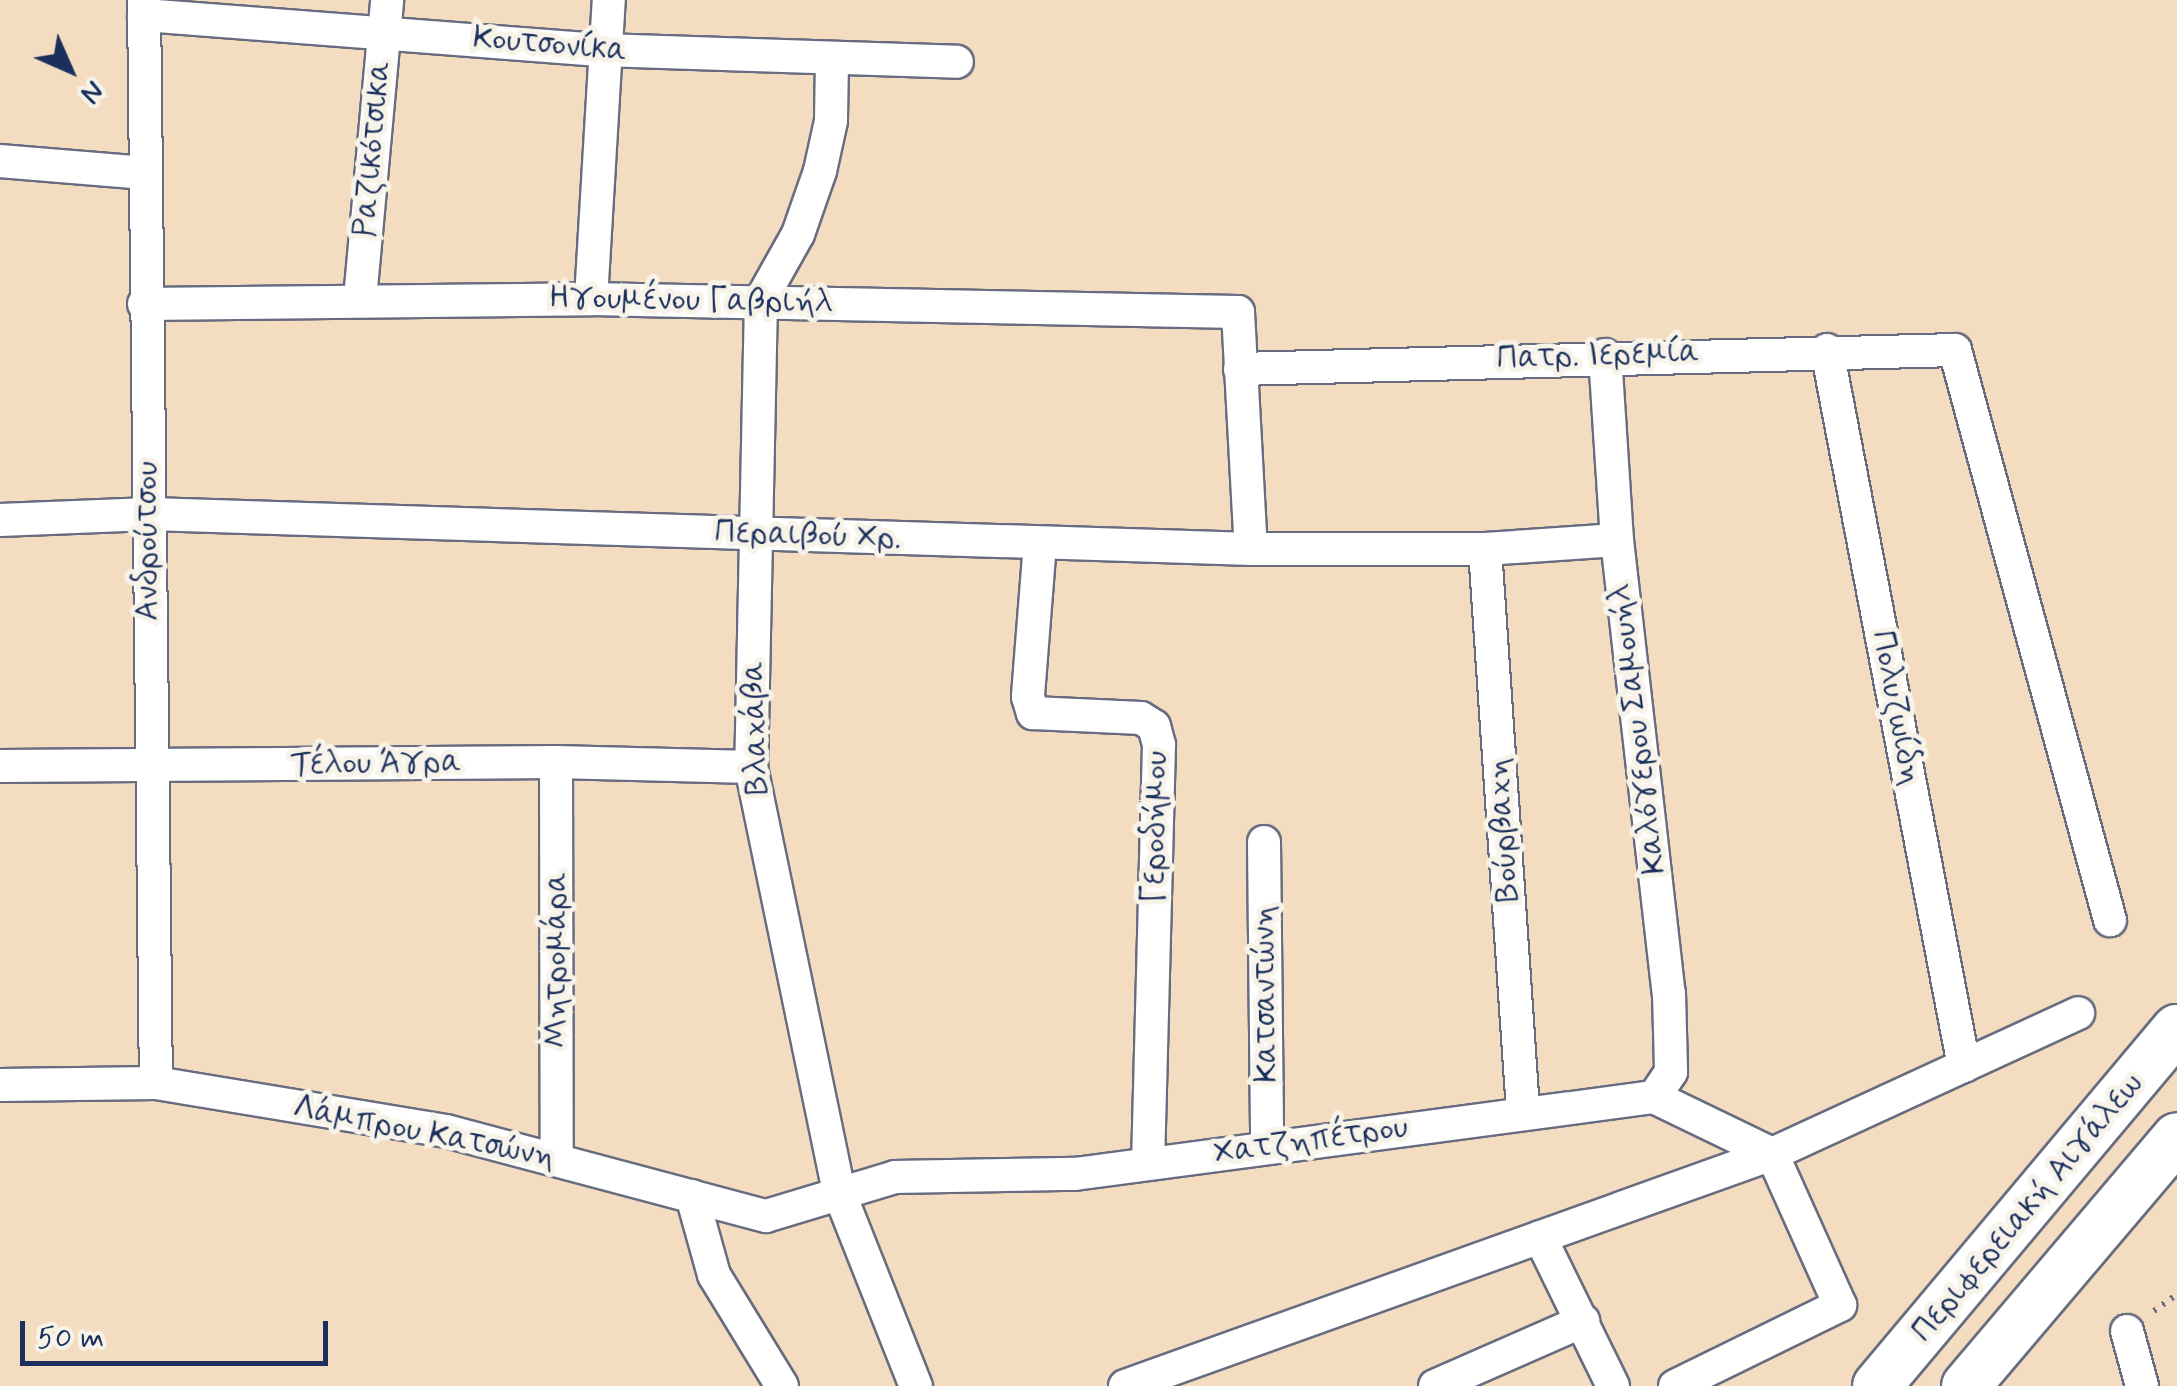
<!DOCTYPE html>
<html>
<head>
<meta charset="utf-8">
<style>
  body { margin:0 }
  #map { position:relative; width:2177px; height:1386px; overflow:hidden; background:#f4dcc0; font-family:Mynerve,sans-serif }
  div>[style] { position:absolute }
  [style*='--x'] { left:calc(var(--x)*1px); top:calc(var(--y)*1px); width:calc(var(--w)*1px); rotate:calc(var(--a)*1deg) }
  .path>* { height:6px; margin-top:-3px; transform-origin:0; background:repeating-linear-gradient(90deg,#676c80 0 2.5px,transparent 0 10.5px) }
  .roads { filter:drop-shadow(2px 0 #676c80) drop-shadow(-2px 0 #676c80) drop-shadow(0 2px #676c80) drop-shadow(0 -2px #676c80) }
  .street>* { height:32px; margin:-16px; padding:0 16px; transform-origin:16px; border-radius:16px; background:#fff }
  .secondary>* { height:48px; margin:-24px; padding:0 24px; transform-origin:24px; border-radius:24px; background:#fff }
  span { translate:-50% -50%; white-space:nowrap; text-align:center; line-height:1.15; -webkit-text-stroke:10px #f7f3e8; paint-order:stroke }
  .street-label { font-size:32px; color:#1b2f5e }
  .north { position:absolute; left:20px; top:20px; width:100px; height:100px; -webkit-text-stroke:8px #f7f3e8; paint-order:stroke; rotate:135deg; font-size:28px; font-weight:700; line-height:40px; text-align:center; color:#1b2f5e }
  .north::after { content:''; display:block; margin:auto; width:35px; height:45px; background:#1b2f5e; clip-path:polygon(50% 0,100% 100%,50% 72%,0 100%) }
  .scale { position:absolute; left:20px; top:1321px; width:308px; height:45px; box-sizing:border-box; border:5px solid #1b2f5e; border-top:0; padding-left:12px; font-size:30px; line-height:35px; white-space:nowrap; color:#1b2f5e; -webkit-text-stroke:8px #f7f3e8; paint-order:stroke }
</style>
</head>
<body>
<div id="map">
  <div class="path">
    <div style="--x:2154;--y:1311;--w:29;--a:-36"></div>
  </div>
  <div class="roads">
    <div class="street">
      <div style="--x:144;--y:0;--w:1083;--a:89.37"></div>
      <div style="--x:144;--y:15;--w:460;--a:4.4"></div>
      <div style="--x:603;--y:50;--w:354;--a:1.9"></div>
      <div style="--x:832;--y:61;--w:60;--a:91"></div>
      <div style="--x:831;--y:121;--w:51;--a:102.4"></div>
      <div style="--x:820;--y:171;--w:67;--a:109.2"></div>
      <div style="--x:798;--y:234;--w:76;--a:119.3"></div>
      <div style="--x:761;--y:300;--w:467;--a:91.2"></div>
      <div style="--x:751;--y:767;--w:434;--a:78.3"></div>
      <div style="--x:839;--y:1192;--w:209;--a:68.4"></div>
      <div style="--x:0;--y:161;--w:145;--a:4.7"></div>
      <div style="--x:360;--y:299;--w:300;--a:-84.8"></div>
      <div style="--x:591;--y:299;--w:300;--a:-86.6"></div>
      <div style="--x:144;--y:304;--w:447;--a:-0.6"></div>
      <div style="--x:591;--y:299;--w:647;--a:1.15"></div>
      <div style="--x:1238;--y:312;--w:237;--a:86.9"></div>
      <div style="--x:1827;--y:350;--w:729;--a:79.17"></div>
      <div style="--x:1605;--y:355;--w:185;--a:86.3"></div>
      <div style="--x:1617;--y:540;--w:456;--a:83.5"></div>
      <div style="--x:1669;--y:993;--w:79;--a:88.5"></div>
      <div style="--x:1671;--y:1072;--w:30;--a:124"></div>
      <div style="--x:1240;--y:369;--w:715;--a:-1.52"></div>
      <div style="--x:1955;--y:350;--w:591;--a:74.79"></div>
      <div style="--x:0;--y:520;--w:150;--a:-2.3"></div>
      <div style="--x:150;--y:514;--w:1102;--a:1.82"></div>
      <div style="--x:1251;--y:549;--w:234;--a:0"></div>
      <div style="--x:1485;--y:549;--w:132;--a:-3.9"></div>
      <div style="--x:1040;--y:543;--w:154;--a:94.5"></div>
      <div style="--x:1028;--y:697;--w:17;--a:73"></div>
      <div style="--x:1033;--y:713;--w:108;--a:2.7"></div>
      <div style="--x:1141;--y:718;--w:15;--a:32"></div>
      <div style="--x:1154;--y:726;--w:20;--a:75"></div>
      <div style="--x:1159;--y:745;--w:419;--a:91.5"></div>
      <div style="--x:1485;--y:549;--w:563;--a:86.13"></div>
      <div style="--x:556;--y:762;--w:396;--a:89.9"></div>
      <div style="--x:0;--y:766;--w:556;--a:-0.41"></div>
      <div style="--x:556;--y:762;--w:195;--a:1.5"></div>
      <div style="--x:1264;--y:842;--w:305;--a:89.4"></div>
      <div style="--x:0;--y:1085;--w:156;--a:-0.7"></div>
      <div style="--x:156;--y:1083;--w:294;--a:9.4"></div>
      <div style="--x:446;--y:1131;--w:331;--a:14.9"></div>
      <div style="--x:766;--y:1216;--w:135;--a:-16.8"></div>
      <div style="--x:895;--y:1177;--w:180;--a:-1"></div>
      <div style="--x:1075;--y:1174;--w:584;--a:-7.58"></div>
      <div style="--x:1654;--y:1097;--w:131;--a:25.8"></div>
      <div style="--x:692;--y:1196;--w:82;--a:74.4"></div>
      <div style="--x:714;--y:1275;--w:130;--a:58.5"></div>
      <div style="--x:1540;--y:1237;--w:166;--a:63.9"></div>
      <div style="--x:2127;--y:1331;--w:57;--a:74.7"></div>
      <div style="--x:1125;--y:1386;--w:687;--a:-19.73"></div>
      <div style="--x:1772;--y:1154;--w:337;--a:-24.7"></div>
      <div style="--x:1435;--y:1386;--w:162;--a:-23.7"></div>
      <div style="--x:1675;--y:1386;--w:184;--a:-26.1"></div>
      <div style="--x:1840;--y:1305;--w:166;--a:-114.2"></div>
    </div>
    <div class="secondary">
      <div style="--x:1877;--y:1386;--w:466;--a:-50"></div>
      <div style="--x:1966;--y:1386;--w:326;--a:-49.7"></div>
    </div>
  </div>
  <div class="street-label">
    <span style="left:550px;top:45px;rotate:5deg">Κουτσονίκα</span>
    <span style="left:373px;top:149px;rotate:-85deg">Ραζικότσικα</span>
    <span style="left:691px;top:301px;rotate:1deg">Ηγουμένου Γαβριήλ</span>
    <span style="left:1598px;top:356px;rotate:-2deg">Πατρ. Ιερεμία</span>
    <span style="left:808px;top:536px;rotate:2deg">Περαιβού Χρ.</span>
    <span style="left:148px;top:541px;rotate:-90deg">Ανδρούτσου</span>
    <span style="left:1896px;top:708px;rotate:79deg">Πολυζωίδη</span>
    <span style="left:756px;top:728px;rotate:-92deg">Βλαχάβα</span>
    <span style="left:1638px;top:729px;rotate:-97deg">Καλόγερου Σαμουήλ</span>
    <span style="left:376px;top:764px;rotate:-1deg">Τέλου Άγρα</span>
    <span style="left:1156px;top:827px;rotate:-89deg">Γεροδήμου</span>
    <span style="left:1504px;top:830px;rotate:-94deg">Βούρβαχη</span>
    <span style="left:557px;top:960px;rotate:-90deg">Μητρομάρα</span>
    <span style="left:1266px;top:994px;rotate:-91deg">Κατσαντώνη</span>
    <span style="left:424px;top:1133px;rotate:11deg">Λάμπρου Κατσώνη</span>
    <span style="left:1311px;top:1141px;rotate:-8deg">Χατζηπέτρου</span>
    <span style="left:2028px;top:1208px;rotate:-50deg">Περιφερειακή Αιγάλεω</span>
  </div>
  <div class="north">N</div>
  <div class="scale">50 m</div>
</div>
</body>
</html>
